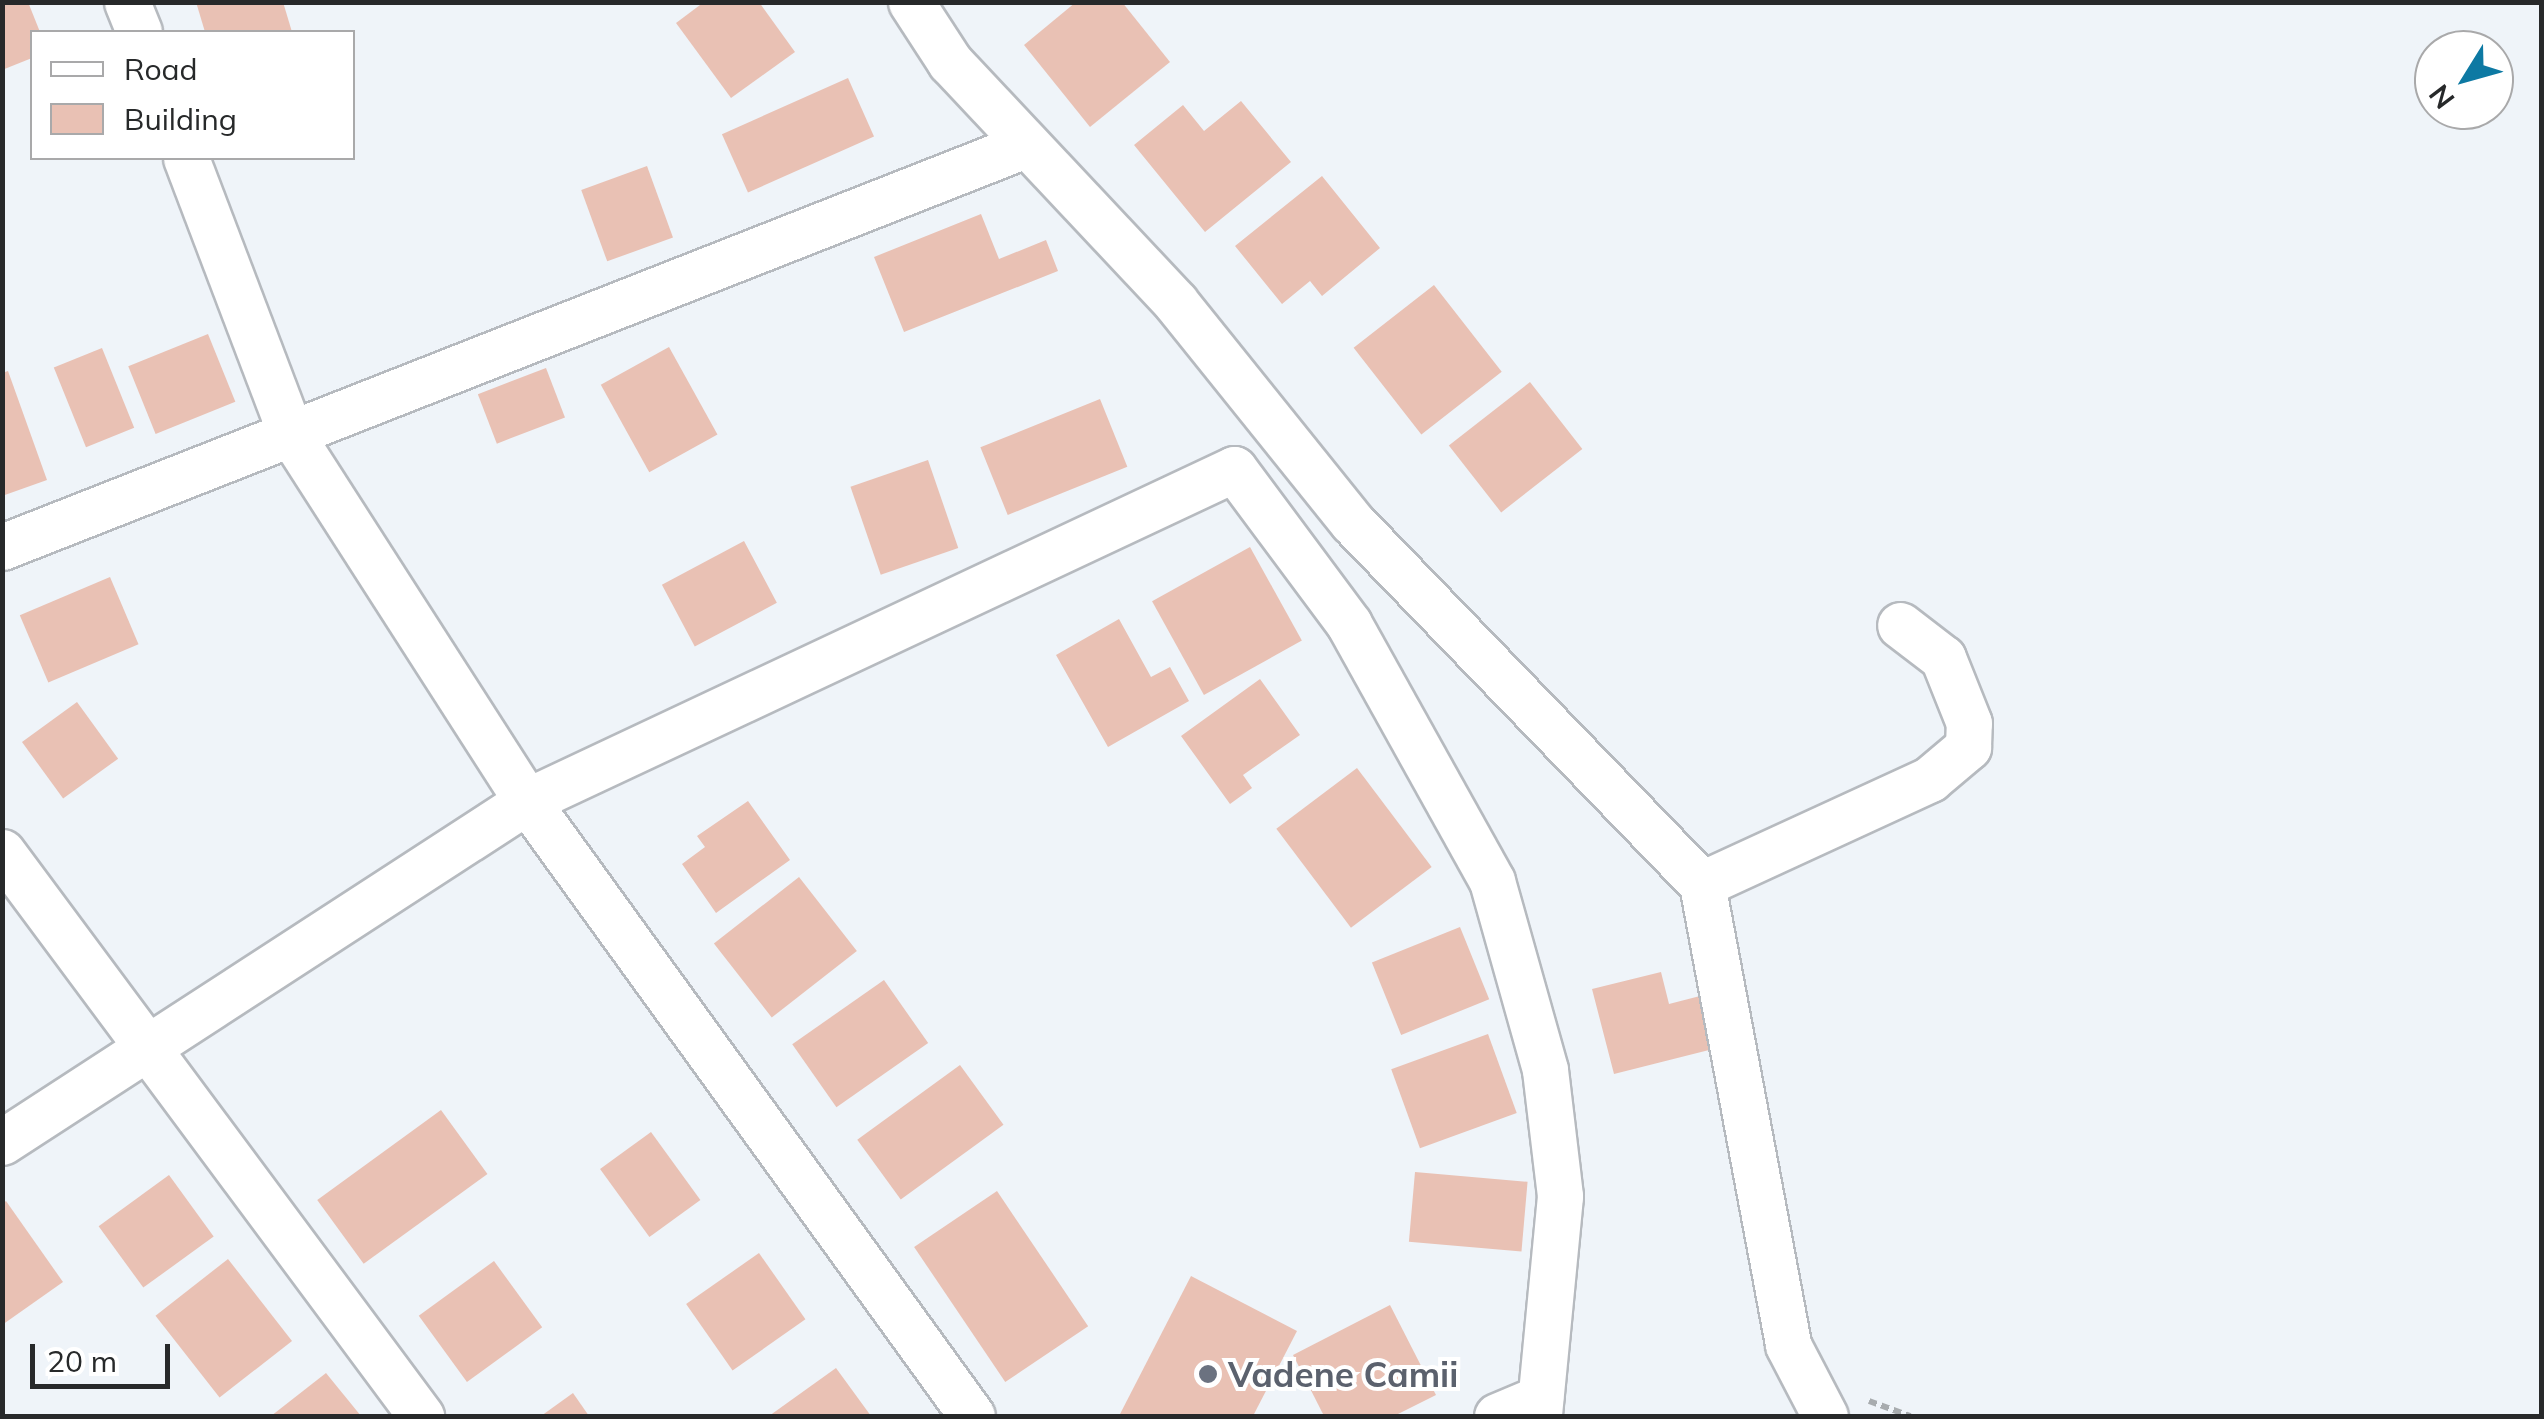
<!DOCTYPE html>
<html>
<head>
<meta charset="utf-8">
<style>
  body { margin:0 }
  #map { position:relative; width:2544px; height:1419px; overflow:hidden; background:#eff4f9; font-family:Mulish,sans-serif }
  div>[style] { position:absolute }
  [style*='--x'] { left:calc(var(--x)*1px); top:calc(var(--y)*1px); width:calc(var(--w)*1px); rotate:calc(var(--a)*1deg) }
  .building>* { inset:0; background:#e9c1b4; transform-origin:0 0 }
  .path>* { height:6px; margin-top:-3px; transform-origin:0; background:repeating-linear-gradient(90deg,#a8acaf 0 8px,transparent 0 13px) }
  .roads { filter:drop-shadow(2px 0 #b6babf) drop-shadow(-2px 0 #b6babf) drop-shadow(0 2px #b6babf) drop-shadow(0 -2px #b6babf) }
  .minor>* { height:45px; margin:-22.5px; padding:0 22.5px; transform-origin:22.5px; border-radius:22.5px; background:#fff }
  .dots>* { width:28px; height:28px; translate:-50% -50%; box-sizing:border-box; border:5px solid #fff; border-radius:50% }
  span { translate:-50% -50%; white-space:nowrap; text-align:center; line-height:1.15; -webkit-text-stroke:8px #fff; paint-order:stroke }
  .worship-label { font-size:35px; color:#5b616d; font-weight:700 }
  .left { translate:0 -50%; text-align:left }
  .frame { position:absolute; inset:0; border:5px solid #27292a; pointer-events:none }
  .legend { position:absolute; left:30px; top:30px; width:325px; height:130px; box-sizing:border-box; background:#fff; border:2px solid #a9a9aa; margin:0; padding:12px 18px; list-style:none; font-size:30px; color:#27292a }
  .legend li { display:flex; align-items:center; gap:20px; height:50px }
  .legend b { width:50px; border:2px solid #a9a9aa }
  .north { position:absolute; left:2414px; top:30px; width:100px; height:100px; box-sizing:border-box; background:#fff; border:2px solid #a9a9aa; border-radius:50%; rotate:233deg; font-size:28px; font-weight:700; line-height:40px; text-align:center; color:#27292a }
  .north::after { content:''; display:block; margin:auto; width:35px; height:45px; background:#0d79a3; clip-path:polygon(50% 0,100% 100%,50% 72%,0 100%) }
  .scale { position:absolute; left:30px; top:1344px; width:140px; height:45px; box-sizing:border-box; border:5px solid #27292a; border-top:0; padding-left:12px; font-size:30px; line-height:35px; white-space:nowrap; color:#27292a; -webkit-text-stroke:8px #fff; paint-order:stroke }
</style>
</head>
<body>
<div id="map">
  <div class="building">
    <div style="clip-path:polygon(2px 2px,28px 2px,40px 32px,32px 32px,32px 58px,2px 70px)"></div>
    <div style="clip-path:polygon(196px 2px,283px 2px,292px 32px,205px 32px)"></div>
    <div style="clip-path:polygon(704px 2px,759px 2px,795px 52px,731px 98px,676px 23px)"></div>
    <div style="clip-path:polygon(1076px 2px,1122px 2px,1170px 62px,1090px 127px,1024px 45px)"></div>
    <div style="left:848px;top:78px;width:64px;height:138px;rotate:66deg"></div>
    <div style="clip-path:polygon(1241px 101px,1291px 162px,1205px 232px,1134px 145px,1183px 105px,1204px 131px)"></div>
    <div style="left:647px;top:166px;width:76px;height:70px;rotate:70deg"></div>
    <div style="clip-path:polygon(1322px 176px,1380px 248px,1322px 296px,1310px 281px,1282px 304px,1235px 246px)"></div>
    <div style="clip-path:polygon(981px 214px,999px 259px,1046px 240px,1058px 271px,904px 332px,874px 257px)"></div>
    <div style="left:1434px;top:285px;width:110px;height:102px;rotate:52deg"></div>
    <div style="left:208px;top:334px;width:73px;height:86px;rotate:68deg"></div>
    <div style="left:669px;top:347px;width:100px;height:78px;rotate:61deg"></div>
    <div style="left:102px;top:348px;width:86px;height:52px;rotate:68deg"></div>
    <div style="left:546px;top:368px;width:53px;height:73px;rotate:69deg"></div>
    <div style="clip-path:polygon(8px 371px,47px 480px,2px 496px,2px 373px)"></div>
    <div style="left:1530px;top:382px;width:85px;height:103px;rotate:52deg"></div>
    <div style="left:1100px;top:399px;width:73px;height:129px;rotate:68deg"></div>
    <div style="left:928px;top:460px;width:93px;height:82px;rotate:71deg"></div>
    <div style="left:744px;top:541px;width:70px;height:93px;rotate:62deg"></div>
    <div style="left:1250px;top:547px;width:107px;height:112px;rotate:61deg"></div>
    <div style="left:110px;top:577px;width:73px;height:98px;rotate:67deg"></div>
    <div style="clip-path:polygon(1119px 619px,1151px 677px,1170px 667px,1189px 701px,1108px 747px,1056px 655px)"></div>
    <div style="clip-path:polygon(1260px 679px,1300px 735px,1243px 775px,1252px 788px,1230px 804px,1181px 736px)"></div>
    <div style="left:77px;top:702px;width:70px;height:68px;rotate:54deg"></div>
    <div style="left:1357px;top:768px;width:124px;height:101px;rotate:53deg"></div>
    <div style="clip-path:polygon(748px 801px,790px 860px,716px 913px,682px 864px,705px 847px,697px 836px)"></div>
    <div style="left:799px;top:877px;width:94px;height:108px;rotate:52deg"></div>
    <div style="left:1460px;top:927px;width:78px;height:95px;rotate:68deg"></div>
    <div style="clip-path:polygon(1661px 972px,1669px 1004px,1700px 996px,1713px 1049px,1614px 1074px,1592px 989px)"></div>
    <div style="left:884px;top:980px;width:77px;height:112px;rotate:55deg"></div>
    <div style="left:1488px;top:1034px;width:84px;height:103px;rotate:70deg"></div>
    <div style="left:960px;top:1065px;width:74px;height:127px;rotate:54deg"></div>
    <div style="left:441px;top:1110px;width:79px;height:153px;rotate:54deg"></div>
    <div style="left:651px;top:1132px;width:84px;height:63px;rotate:54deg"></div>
    <div style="left:1415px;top:1172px;width:113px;height:70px;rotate:5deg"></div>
    <div style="left:169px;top:1175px;width:76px;height:87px;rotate:54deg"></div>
    <div style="left:997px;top:1191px;width:163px;height:100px;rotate:56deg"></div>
    <div style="clip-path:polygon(6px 1201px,63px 1282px,2px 1325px,2px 1204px)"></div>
    <div style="left:759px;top:1253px;width:81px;height:89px;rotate:55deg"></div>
    <div style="left:228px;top:1259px;width:104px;height:92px;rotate:52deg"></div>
    <div style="left:494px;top:1261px;width:82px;height:93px;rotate:54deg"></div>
    <div style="clip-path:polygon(1191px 1276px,1297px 1331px,1253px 1416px,1119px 1416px)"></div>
    <div style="clip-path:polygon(1390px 1305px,1436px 1395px,1394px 1416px,1324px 1416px,1293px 1355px)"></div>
    <div style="clip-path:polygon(836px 1368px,871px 1416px,769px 1416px)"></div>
    <div style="clip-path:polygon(326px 1373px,361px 1416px,271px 1416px)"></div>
    <div style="clip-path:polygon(573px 1393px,589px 1416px,541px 1416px)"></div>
  </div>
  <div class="path">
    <div style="--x:1869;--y:1401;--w:44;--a:20.1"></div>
  </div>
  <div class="roads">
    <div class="minor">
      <div style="--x:127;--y:2;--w:32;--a:68"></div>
      <div style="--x:911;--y:2;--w:72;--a:57"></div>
      <div style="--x:950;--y:62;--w:330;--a:46.8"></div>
      <div style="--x:1176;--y:303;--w:281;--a:51.2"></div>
      <div style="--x:1352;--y:522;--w:504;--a:45.97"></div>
      <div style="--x:1702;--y:884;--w:469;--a:79.4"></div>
      <div style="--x:1788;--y:1345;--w:80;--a:62.5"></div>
      <div style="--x:186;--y:158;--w:295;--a:69.2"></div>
      <div style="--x:291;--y:434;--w:436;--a:57.3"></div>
      <div style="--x:527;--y:801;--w:759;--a:54.11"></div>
      <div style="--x:2;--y:547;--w:1099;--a:-21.45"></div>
      <div style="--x:2;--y:852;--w:703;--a:53.39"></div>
      <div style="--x:1702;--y:884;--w:251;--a:-24.7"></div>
      <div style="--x:1930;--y:779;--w:50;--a:-40.1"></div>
      <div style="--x:1968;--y:747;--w:24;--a:-88"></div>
      <div style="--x:1969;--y:723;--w:70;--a:-111.8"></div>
      <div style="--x:1943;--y:658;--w:54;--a:-142.5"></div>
      <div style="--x:2;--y:1142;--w:626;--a:-33"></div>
      <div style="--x:527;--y:801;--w:781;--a:-25.15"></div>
      <div style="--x:1234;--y:469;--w:193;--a:53.4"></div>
      <div style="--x:1349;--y:624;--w:294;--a:60.9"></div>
      <div style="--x:1492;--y:881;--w:196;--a:74.3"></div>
      <div style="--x:1545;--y:1070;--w:127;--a:83.2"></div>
      <div style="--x:1560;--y:1196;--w:221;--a:95.5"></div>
      <div style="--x:1497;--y:1416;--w:47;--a:-22.7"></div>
    </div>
  </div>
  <div class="dots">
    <div style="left:1208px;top:1374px;background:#6b7280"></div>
  </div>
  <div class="worship-label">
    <span class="left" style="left:1228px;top:1374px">Vadene Camii</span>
  </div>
  <div class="frame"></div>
  <ul class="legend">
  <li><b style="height:12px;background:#fff"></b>Road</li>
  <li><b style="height:28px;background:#e9c1b4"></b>Building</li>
  </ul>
  <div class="north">N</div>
  <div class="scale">20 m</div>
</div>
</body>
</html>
